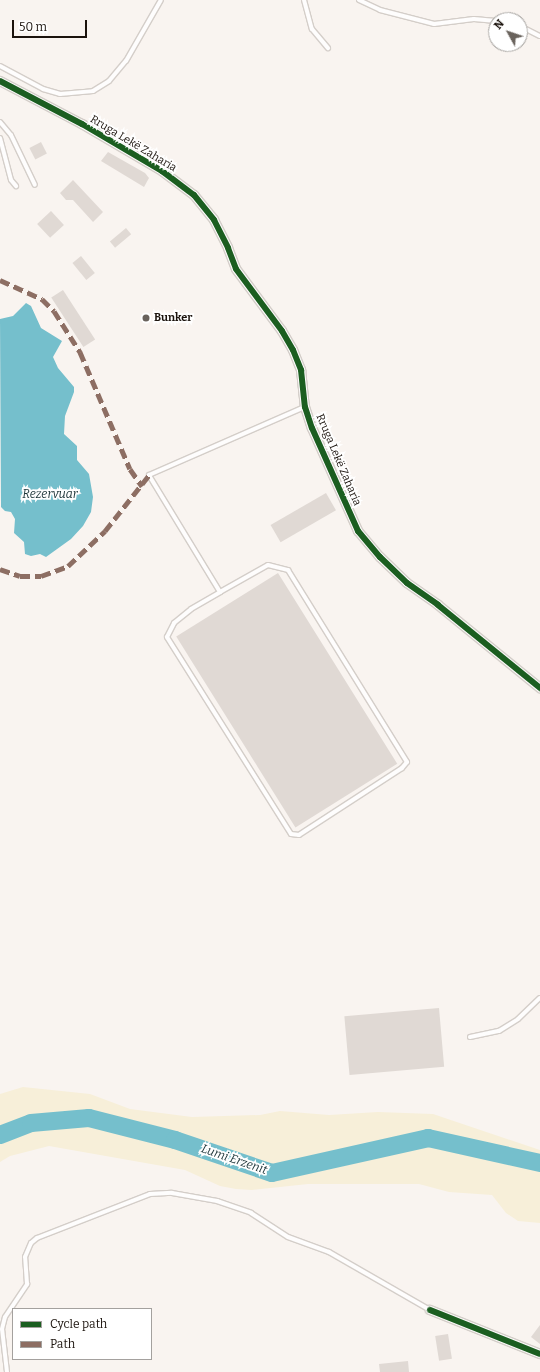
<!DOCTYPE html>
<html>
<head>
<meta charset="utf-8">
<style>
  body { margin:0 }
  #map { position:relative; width:540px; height:1372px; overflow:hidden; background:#f9f4f0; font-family:Bitter,serif }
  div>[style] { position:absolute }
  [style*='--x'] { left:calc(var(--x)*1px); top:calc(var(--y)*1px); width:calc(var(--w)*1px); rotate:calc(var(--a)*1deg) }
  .sand>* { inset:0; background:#f7efd9 }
  .water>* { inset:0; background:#75bfcc }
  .river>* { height:18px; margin:-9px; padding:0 9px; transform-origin:9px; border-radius:9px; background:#75bfcc }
  .building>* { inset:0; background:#e0d9d4; transform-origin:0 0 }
  .roads { filter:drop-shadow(1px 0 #d4cec9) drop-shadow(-1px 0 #d4cec9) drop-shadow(0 1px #d4cec9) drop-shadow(0 -1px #d4cec9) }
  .lane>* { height:4px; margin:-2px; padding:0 2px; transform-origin:2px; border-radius:2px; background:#fefdfd }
  .street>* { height:8px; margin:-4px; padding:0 4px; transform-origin:4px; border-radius:4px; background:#fefdfd }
  .quiet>* { height:5px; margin-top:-2.5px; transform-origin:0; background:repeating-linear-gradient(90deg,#8d6e63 0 10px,transparent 0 15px) }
  .cycleway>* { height:6px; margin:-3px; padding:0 3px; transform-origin:3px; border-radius:3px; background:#1b5e20 }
  .dots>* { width:11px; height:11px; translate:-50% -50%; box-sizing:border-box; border:2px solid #fff; border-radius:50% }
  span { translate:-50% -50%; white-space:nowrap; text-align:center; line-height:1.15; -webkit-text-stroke:3.5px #fff; paint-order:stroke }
  .street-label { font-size:11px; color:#1b130d }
  .poi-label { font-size:11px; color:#1b130d; font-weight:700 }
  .left { translate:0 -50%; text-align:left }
  .water-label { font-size:12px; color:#193135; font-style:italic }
  .legend { position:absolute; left:12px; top:1308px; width:140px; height:52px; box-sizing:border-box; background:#fff; border:1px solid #a4a19e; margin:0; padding:5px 7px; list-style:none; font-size:12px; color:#1b130d }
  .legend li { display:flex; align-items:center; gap:8px; height:20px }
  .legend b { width:20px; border:1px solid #a4a19e }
  .north { position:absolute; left:488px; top:12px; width:40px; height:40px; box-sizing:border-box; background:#fff; border:1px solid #a4a19e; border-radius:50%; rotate:310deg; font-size:11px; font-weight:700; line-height:16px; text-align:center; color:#1b130d }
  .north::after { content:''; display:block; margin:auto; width:14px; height:18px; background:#69625c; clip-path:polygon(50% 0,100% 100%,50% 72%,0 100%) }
  .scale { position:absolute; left:12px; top:20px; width:75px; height:18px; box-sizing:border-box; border:2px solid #1b130d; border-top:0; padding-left:5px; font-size:12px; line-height:14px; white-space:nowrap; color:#1b130d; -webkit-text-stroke:3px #fff; paint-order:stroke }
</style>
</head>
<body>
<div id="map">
  <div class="sand">
    <div style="clip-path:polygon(23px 1087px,90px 1094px,130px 1109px,192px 1117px,260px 1115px,280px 1111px,329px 1115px,378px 1112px,433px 1114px,540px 1150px,540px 1223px,518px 1221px,506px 1213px,492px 1195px,449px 1192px,419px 1184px,308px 1184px,252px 1190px,236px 1189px,220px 1186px,185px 1170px,49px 1146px,10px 1156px,0 1162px,0 1094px)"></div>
  </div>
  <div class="water">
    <div style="clip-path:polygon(26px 303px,31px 306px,41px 328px,62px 341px,53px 357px,58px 368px,74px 387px,74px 392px,65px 416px,64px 434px,77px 446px,77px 460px,89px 474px,93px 497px,91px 512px,83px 526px,71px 539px,46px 557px,40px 554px,31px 556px,25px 554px,24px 542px,14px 533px,15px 519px,11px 512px,5px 511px,1px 507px,0 319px,13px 316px)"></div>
  </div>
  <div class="river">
    <div style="--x:0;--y:1135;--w:33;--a:-21"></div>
    <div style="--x:31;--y:1123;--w:58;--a:-4.9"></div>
    <div style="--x:89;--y:1118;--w:89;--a:14.3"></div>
    <div style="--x:175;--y:1140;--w:102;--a:18.8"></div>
    <div style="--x:272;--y:1173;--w:160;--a:-12.6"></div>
    <div style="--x:428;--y:1138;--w:115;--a:12.6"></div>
  </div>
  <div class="building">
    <div style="left:41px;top:142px;width:13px;height:13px;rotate:63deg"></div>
    <div style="clip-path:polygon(108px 152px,145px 173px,149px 178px,144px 187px,101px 161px)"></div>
    <div style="clip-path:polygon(73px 180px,103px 212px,93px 222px,73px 200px,66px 200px,60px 193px)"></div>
    <div style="left:51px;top:211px;width:19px;height:19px;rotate:47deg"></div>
    <div style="left:126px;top:228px;width:8px;height:21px;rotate:50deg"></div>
    <div style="left:81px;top:256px;width:22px;height:11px;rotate:51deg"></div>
    <div style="left:63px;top:290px;width:59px;height:14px;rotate:57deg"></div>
    <div style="left:326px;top:493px;width:20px;height:64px;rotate:60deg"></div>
    <div style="left:278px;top:573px;width:225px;height:120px;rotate:58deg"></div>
    <div style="left:439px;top:1008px;width:59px;height:95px;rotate:85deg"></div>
    <div style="clip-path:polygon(540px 1325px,540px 1344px,531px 1337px)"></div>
    <div style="left:448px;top:1334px;width:25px;height:13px;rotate:81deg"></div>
    <div style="clip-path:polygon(408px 1361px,409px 1372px,380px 1372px,379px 1364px)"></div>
  </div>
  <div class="roads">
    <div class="lane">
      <div style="--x:304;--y:0;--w:30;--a:75"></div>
      <div style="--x:312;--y:29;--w:25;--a:50"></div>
      <div style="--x:359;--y:0;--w:23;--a:25"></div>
      <div style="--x:380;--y:10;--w:56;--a:14.5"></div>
      <div style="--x:434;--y:24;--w:40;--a:-7.1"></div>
      <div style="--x:474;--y:19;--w:22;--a:5"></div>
      <div style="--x:520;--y:26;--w:22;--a:27"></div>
      <div style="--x:0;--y:66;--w:49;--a:28.1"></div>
      <div style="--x:43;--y:89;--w:18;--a:16"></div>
      <div style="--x:60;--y:94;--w:33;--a:-5"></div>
      <div style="--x:93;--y:91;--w:19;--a:-32"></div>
      <div style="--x:109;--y:81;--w:26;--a:-50"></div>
      <div style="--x:126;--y:61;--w:70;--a:-60.2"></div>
      <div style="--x:0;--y:122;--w:17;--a:50"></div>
      <div style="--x:11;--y:135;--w:55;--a:64.4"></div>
      <div style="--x:0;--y:138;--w:43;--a:75.3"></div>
      <div style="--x:11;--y:180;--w:8;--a:50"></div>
      <div style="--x:220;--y:592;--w:55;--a:-29.4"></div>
      <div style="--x:268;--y:565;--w:21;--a:14"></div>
      <div style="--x:288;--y:570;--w:226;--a:58.2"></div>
      <div style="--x:407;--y:762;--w:8;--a:130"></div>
      <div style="--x:402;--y:768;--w:123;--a:147"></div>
      <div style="--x:299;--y:835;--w:8;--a:-173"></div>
      <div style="--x:291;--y:834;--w:233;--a:-122.2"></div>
      <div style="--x:167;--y:637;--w:16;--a:-63"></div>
      <div style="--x:174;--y:623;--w:22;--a:-39"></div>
      <div style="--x:191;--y:609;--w:34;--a:-30"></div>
      <div style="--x:220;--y:592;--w:137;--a:-121.3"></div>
      <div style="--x:149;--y:475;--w:170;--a:-23.6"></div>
      <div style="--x:470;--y:1037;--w:30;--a:-12"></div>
      <div style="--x:499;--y:1031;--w:22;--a:-32"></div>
      <div style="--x:518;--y:1019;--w:30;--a:-44"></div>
      <div style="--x:7;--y:1372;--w:43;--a:-96.6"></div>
      <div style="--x:2;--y:1329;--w:12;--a:-76"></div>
      <div style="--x:5;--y:1317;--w:40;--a:-56"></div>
      <div style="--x:27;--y:1284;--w:27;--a:-94"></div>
      <div style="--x:25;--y:1257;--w:15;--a:-67"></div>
      <div style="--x:31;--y:1243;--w:8;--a:-40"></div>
      <div style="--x:37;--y:1238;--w:121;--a:-21.3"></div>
      <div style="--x:150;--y:1194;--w:22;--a:-3"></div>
      <div style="--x:172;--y:1193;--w:46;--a:10.1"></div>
      <div style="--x:217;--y:1201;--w:36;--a:19"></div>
      <div style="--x:251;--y:1213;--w:44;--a:33"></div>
      <div style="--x:288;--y:1237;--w:44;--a:20.1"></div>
      <div style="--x:329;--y:1252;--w:116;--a:29.9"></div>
    </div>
    <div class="street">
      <div style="--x:0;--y:81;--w:93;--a:27.7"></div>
      <div style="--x:82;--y:124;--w:93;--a:30.4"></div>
      <div style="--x:162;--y:171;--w:40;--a:37"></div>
      <div style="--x:194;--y:195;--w:32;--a:51"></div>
      <div style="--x:214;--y:220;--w:31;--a:63"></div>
      <div style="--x:228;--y:248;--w:22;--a:69"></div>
      <div style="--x:236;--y:269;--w:77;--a:53.4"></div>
      <div style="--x:282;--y:331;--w:22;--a:60"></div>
      <div style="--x:293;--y:350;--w:22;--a:68"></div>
      <div style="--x:301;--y:370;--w:37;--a:84"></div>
      <div style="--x:305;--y:407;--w:22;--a:72"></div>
      <div style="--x:312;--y:428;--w:113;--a:65.9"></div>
      <div style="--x:358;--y:531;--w:34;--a:50"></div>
      <div style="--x:380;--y:557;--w:37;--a:44"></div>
      <div style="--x:407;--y:583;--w:38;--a:35"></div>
      <div style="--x:438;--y:605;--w:132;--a:39.1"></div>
      <div style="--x:430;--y:1310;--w:118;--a:21.8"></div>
    </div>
  </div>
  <div class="quiet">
    <div style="--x:0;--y:280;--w:46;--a:24.3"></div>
    <div style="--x:42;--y:299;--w:17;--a:45"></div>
    <div style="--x:54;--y:311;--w:49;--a:57.6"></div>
    <div style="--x:80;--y:352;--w:127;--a:66.9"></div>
    <div style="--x:130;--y:469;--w:21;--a:55"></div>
    <div style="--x:0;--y:569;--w:21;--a:19"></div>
    <div style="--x:20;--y:576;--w:21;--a:0"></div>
    <div style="--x:41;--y:576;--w:29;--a:-20"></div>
    <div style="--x:68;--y:566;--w:51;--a:-43.4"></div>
    <div style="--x:105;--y:531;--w:71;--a:-51.8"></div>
  </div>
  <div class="cycleway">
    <div style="--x:0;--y:81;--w:93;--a:27.7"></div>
    <div style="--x:82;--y:124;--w:93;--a:30.4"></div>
    <div style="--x:162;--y:171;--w:40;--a:37"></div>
    <div style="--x:194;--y:195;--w:32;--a:51"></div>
    <div style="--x:214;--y:220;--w:31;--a:63"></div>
    <div style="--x:228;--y:248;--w:22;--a:69"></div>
    <div style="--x:236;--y:269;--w:77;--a:53.4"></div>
    <div style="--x:282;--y:331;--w:22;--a:60"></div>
    <div style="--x:293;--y:350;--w:22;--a:68"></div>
    <div style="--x:301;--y:370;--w:37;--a:84"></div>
    <div style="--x:305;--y:407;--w:22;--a:72"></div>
    <div style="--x:312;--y:428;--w:113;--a:65.9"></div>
    <div style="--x:358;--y:531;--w:34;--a:50"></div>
    <div style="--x:380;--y:557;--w:37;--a:44"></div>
    <div style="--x:407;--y:583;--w:38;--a:35"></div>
    <div style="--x:438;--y:605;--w:132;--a:39.1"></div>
    <div style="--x:430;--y:1310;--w:118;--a:21.8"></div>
  </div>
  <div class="dots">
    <div style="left:146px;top:318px;background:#69625c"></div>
  </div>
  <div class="street-label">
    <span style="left:133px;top:144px;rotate:31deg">Rruga Lekë Zaharia</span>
    <span style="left:338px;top:460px;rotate:67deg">Rruga Lekë Zaharia</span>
  </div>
  <div class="poi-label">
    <span class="left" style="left:154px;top:318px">Bunker</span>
  </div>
  <div class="water-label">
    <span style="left:50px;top:495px">Rezervuar</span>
    <span style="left:234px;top:1160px;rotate:19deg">Lumi Erzenit</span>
  </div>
  <ul class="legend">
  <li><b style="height:5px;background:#1b5e20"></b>Cycle path</li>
  <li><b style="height:5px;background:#8d6e63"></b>Path</li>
  </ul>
  <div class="north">N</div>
  <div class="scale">50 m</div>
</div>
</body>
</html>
